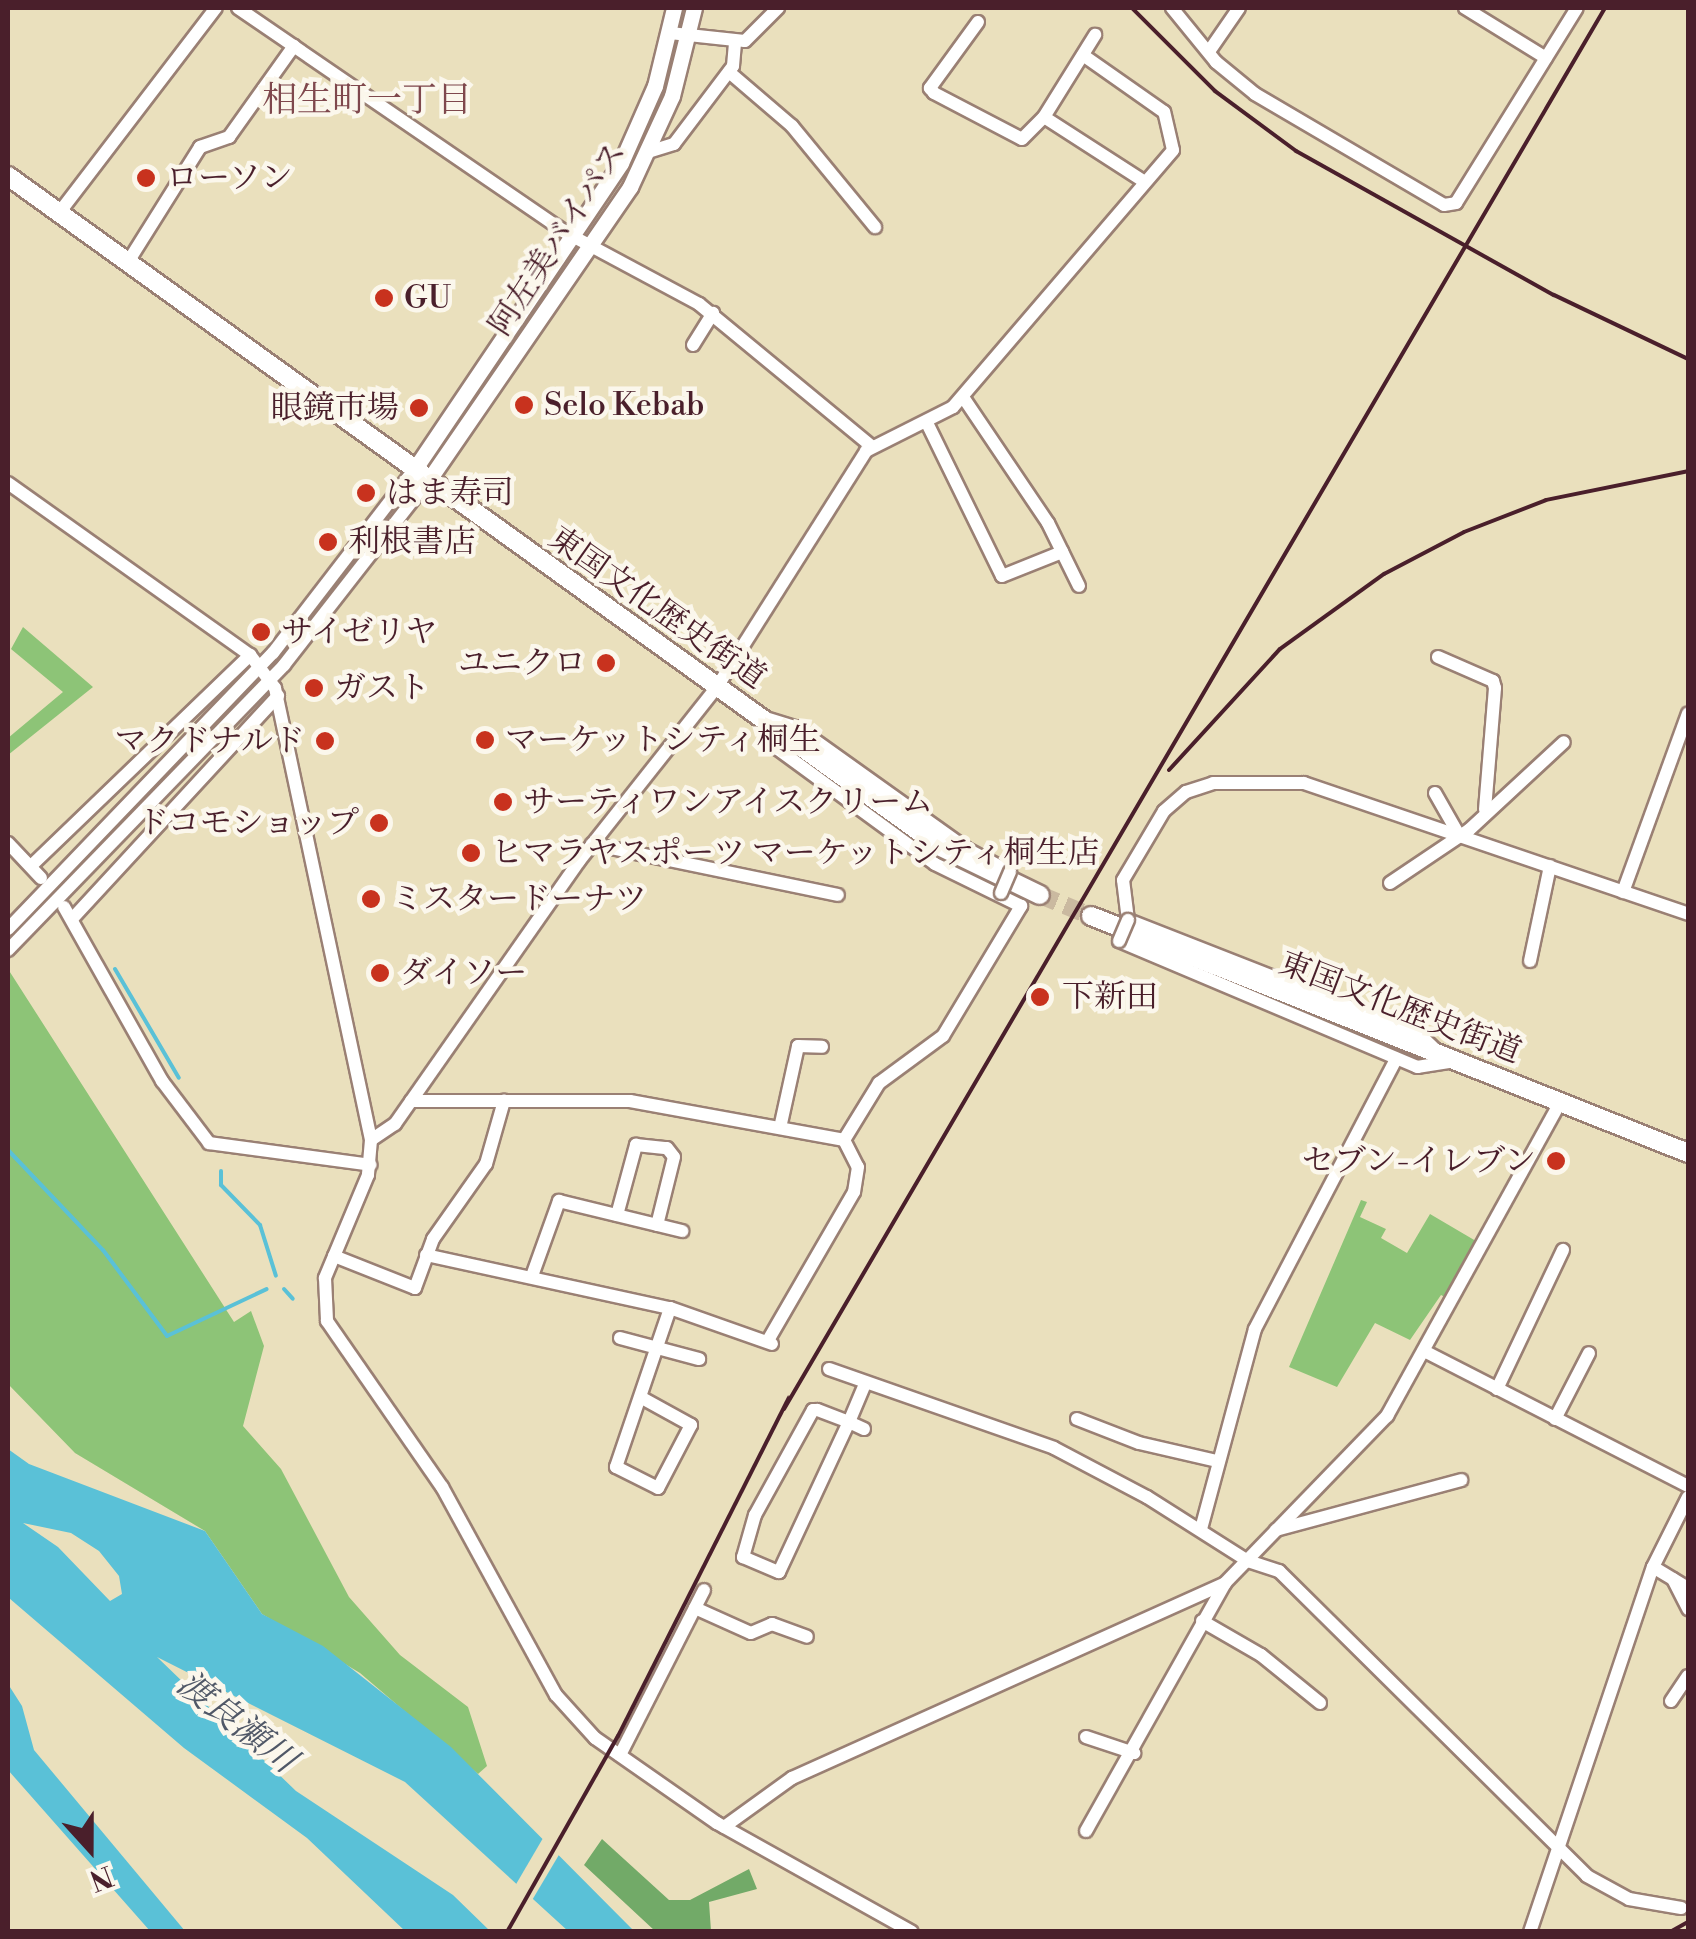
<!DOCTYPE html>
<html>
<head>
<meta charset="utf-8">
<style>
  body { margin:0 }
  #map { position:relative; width:1696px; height:1939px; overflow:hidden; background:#eae0bd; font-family:"Libre Bodoni","Noto Serif JP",serif }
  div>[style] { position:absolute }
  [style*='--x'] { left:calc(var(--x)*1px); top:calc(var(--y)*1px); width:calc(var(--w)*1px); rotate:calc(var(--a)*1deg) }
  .green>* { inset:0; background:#8dc477 }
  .forest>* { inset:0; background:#72aa68 }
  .water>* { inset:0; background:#5ac1d7 }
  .pier>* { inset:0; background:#eae0bd }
  .stream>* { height:4px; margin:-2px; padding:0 2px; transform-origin:2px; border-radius:2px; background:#5ac1d7 }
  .highway-tunnel>* { height:18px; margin-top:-9px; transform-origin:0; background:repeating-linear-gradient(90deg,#cab9a0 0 18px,transparent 0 27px) }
  .roads { filter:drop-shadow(2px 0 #9a8074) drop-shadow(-2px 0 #9a8074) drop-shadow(0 2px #9a8074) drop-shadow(0 -2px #9a8074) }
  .minor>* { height:12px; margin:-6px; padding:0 6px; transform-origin:6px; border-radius:6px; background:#fff }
  .major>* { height:15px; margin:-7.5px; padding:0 7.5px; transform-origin:7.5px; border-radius:7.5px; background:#fff }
  .highway>* { height:18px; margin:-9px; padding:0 9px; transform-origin:9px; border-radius:9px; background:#fff }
  .rail>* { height:4px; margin:-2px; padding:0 2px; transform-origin:2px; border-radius:2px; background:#4a1f2b }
  .bridges { filter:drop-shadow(2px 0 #9a8074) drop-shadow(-2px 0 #9a8074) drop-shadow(0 2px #9a8074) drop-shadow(0 -2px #9a8074) }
  .minor-bridge>* { height:12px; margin:-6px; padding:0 6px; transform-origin:6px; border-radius:6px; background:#fff }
  .dots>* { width:28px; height:28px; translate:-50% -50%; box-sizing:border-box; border:5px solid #fbf7ec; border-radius:50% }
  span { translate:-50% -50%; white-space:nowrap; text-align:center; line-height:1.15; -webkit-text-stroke:9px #fbf7ec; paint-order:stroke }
  .poi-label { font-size:32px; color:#4a1f2b }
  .left { translate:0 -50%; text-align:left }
  .right { translate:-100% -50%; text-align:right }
  .street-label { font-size:32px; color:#4a1f2b }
  .neighbourhood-label { font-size:35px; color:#7f484d }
  .water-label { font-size:35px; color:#505867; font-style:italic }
  .frame { position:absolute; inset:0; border:10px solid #4a1f2b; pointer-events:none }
  .north { position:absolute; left:40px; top:1799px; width:100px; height:100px; -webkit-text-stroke:8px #fbf7ec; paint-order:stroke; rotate:159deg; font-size:28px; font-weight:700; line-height:40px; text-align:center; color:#4a1f2b }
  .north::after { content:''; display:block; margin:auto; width:35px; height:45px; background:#4a1f2b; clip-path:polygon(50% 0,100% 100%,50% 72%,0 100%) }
</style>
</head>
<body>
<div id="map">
  <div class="green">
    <div style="clip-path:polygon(23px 627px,93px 687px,8px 755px,8px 738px,63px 692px,11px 649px)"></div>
    <div style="clip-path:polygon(8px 969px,234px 1322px,251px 1311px,264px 1346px,243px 1426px,281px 1469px,349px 1597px,400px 1655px,468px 1707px,487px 1766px,478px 1774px,360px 1673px,262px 1614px,205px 1531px,75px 1453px,8px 1384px)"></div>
    <div style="clip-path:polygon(1361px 1200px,1367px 1202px,1360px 1217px,1386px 1229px,1381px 1238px,1407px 1253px,1430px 1214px,1481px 1244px,1451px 1300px,1441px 1295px,1410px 1340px,1375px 1323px,1337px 1387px,1289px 1367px)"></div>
  </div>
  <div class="forest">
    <div style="clip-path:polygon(602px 1839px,669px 1900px,690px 1900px,749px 1869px,757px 1889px,709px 1902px,711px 1931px,655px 1931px,584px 1865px)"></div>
  </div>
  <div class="water">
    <div style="clip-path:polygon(evenodd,8px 1449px,29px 1464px,205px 1531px,262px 1614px,323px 1646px,451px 1747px,634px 1931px,568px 1931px,405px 1782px,157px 1657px,296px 1791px,453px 1895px,490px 1931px,405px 1931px,307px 1838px,184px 1748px,9px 1598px,8px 1449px,23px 1523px,71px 1533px,99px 1551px,119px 1576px,122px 1594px,110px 1601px,58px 1547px,23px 1523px)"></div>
    <div style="clip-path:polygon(8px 1684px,22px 1706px,34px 1750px,185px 1931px,150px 1931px,8px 1770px)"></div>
  </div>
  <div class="pier">
    <div style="clip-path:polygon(546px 1833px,563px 1848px,531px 1902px,515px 1886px)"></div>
  </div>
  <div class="stream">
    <div style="--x:115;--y:969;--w:126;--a:59.6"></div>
    <div style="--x:8;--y:1150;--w:138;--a:46.5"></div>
    <div style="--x:103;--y:1250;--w:107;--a:53.3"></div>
    <div style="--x:167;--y:1336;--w:110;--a:-25.2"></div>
    <div style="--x:221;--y:1171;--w:14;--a:90"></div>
    <div style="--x:221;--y:1185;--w:56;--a:45.7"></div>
    <div style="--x:260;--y:1225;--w:53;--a:72.6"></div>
    <div style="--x:284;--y:1289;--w:13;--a:48"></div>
  </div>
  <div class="highway-tunnel">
    <div style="--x:1040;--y:895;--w:55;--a:22.4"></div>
  </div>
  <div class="roads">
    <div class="minor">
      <div style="--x:238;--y:8;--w:396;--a:34.4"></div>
      <div style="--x:565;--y:232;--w:152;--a:28.2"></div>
      <div style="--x:699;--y:304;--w:223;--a:39.5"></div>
      <div style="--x:1172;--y:8;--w:70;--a:50.8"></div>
      <div style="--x:1216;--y:62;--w:50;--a:39.4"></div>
      <div style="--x:1255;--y:94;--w:219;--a:30.4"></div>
      <div style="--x:1444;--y:205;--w:12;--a:-9"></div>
      <div style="--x:1456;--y:203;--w:229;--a:-58.2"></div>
      <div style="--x:1465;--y:8;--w:95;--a:31.7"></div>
      <div style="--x:978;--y:22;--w:82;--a:126"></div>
      <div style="--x:930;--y:88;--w:6;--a:51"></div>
      <div style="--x:934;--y:93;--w:99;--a:27.6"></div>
      <div style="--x:1022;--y:139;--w:31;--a:-45"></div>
      <div style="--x:1044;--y:117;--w:120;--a:32.8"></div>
      <div style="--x:670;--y:33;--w:75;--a:6.1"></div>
      <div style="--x:745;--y:41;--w:47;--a:-45"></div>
      <div style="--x:1210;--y:50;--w:51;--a:-55.4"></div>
      <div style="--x:729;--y:72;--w:83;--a:40.6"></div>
      <div style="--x:792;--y:126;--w:131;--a:50.6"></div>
      <div style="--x:1044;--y:117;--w:97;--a:-58.1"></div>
      <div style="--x:648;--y:152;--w:27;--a:-17"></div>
      <div style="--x:674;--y:144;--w:98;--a:-52.9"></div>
      <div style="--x:733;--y:66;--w:24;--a:-85"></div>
      <div style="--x:59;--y:213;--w:258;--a:-52.6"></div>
      <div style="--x:128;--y:262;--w:136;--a:-57.9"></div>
      <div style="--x:200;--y:147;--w:31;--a:-19"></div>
      <div style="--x:229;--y:137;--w:112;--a:-54.5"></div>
      <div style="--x:693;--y:345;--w:38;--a:-58"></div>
      <div style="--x:963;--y:397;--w:152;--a:56"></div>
      <div style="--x:1048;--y:523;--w:70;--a:63.8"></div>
      <div style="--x:928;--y:425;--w:168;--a:63.9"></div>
      <div style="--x:1002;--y:576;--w:65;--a:-21.8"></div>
      <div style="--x:8;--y:483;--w:297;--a:35.4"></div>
      <div style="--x:250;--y:655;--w:41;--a:52.9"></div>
      <div style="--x:275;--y:688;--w:462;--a:78"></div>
      <div style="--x:371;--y:1140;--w:35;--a:95"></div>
      <div style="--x:368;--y:1175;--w:112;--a:112.7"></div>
      <div style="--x:325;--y:1278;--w:43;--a:87.3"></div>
      <div style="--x:327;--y:1321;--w:202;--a:55.3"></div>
      <div style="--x:442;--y:1487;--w:237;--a:61.3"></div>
      <div style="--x:556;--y:1695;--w:58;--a:47.8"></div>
      <div style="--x:595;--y:1738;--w:149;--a:34.9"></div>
      <div style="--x:717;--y:1823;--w:223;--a:29.2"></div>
      <div style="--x:1438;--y:657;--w:60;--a:23.6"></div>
      <div style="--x:1493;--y:681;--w:7;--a:74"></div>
      <div style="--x:1495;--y:688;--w:122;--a:94.7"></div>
      <div style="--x:1435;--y:793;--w:48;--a:60.3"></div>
      <div style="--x:8;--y:843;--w:48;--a:46.7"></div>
      <div style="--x:592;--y:844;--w:251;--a:11.7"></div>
      <div style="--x:32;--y:865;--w:303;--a:-43.9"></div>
      <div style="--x:1390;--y:883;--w:95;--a:-33.9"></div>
      <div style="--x:1469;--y:830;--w:129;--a:-42.8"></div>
      <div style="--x:1623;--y:892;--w:190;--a:-70"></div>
      <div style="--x:64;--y:907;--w:200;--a:60.6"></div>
      <div style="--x:162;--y:1081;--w:78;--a:52.8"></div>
      <div style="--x:209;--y:1143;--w:163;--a:7.7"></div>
      <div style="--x:72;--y:919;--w:304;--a:-47.3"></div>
      <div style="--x:8;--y:929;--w:383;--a:-46.2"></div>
      <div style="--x:273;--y:653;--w:231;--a:-52.4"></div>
      <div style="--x:1119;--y:941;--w:324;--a:22.9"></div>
      <div style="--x:1417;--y:1067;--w:37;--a:-9"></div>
      <div style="--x:8;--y:950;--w:397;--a:-45.9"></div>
      <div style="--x:284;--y:665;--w:234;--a:-52"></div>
      <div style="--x:1530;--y:961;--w:97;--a:-78.1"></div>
      <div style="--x:1442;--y:1056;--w:32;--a:-136"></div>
      <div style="--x:1419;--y:1034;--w:313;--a:-158.6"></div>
      <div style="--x:1128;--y:920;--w:40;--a:-97.1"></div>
      <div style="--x:1123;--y:880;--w:80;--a:-59.3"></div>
      <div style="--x:1164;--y:811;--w:29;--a:-41"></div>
      <div style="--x:1186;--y:792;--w:28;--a:-18"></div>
      <div style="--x:1213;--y:783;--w:91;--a:0"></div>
      <div style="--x:1304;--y:783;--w:406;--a:18.8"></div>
      <div style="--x:411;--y:1101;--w:219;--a:0"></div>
      <div style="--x:630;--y:1101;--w:218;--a:10.3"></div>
      <div style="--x:844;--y:1140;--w:30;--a:63"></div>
      <div style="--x:858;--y:1167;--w:25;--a:99"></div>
      <div style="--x:854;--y:1192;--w:173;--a:120.1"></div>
      <div style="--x:780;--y:1128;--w:84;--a:-77.6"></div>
      <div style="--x:798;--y:1046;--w:24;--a:2"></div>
      <div style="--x:371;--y:1140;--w:29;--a:-34"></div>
      <div style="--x:395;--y:1124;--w:321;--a:-55"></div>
      <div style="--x:579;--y:861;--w:222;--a:-51.6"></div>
      <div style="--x:717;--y:687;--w:279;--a:-57.7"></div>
      <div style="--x:866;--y:451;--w:97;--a:-26.8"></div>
      <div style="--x:953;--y:407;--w:338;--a:-49.4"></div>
      <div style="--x:1173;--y:150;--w:39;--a:-103"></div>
      <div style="--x:1164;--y:112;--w:99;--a:-144.9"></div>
      <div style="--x:844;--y:1140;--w:67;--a:-58.4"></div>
      <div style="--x:879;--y:1083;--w:79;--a:-36.3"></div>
      <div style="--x:943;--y:1036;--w:152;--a:-59"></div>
      <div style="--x:1021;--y:906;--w:96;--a:-154"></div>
      <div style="--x:935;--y:864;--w:195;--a:-143.8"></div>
      <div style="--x:778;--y:749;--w:38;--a:-120"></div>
      <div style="--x:759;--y:716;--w:39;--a:17"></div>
      <div style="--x:796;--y:727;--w:210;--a:35.5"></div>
      <div style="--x:967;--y:849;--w:49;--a:28.1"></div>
      <div style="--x:617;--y:1215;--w:73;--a:-74.8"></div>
      <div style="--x:636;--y:1145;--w:31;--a:6"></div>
      <div style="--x:667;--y:1148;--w:11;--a:52"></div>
      <div style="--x:674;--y:1157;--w:70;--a:104"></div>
      <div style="--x:426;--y:1255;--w:250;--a:12.3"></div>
      <div style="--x:670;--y:1308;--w:108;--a:19.4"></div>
      <div style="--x:334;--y:1256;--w:87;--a:21.6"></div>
      <div style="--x:415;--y:1288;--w:52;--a:-69.8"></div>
      <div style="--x:433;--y:1239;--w:92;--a:-54.8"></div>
      <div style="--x:486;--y:1164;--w:66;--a:-74.1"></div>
      <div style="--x:532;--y:1276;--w:80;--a:-70.2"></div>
      <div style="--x:559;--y:1201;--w:127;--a:13.7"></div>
      <div style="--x:620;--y:1338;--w:82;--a:14.9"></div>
      <div style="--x:1426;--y:1352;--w:294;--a:27.1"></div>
      <div style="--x:829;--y:1369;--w:238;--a:19.3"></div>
      <div style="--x:1054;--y:1448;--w:105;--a:27.8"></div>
      <div style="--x:1147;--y:1497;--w:120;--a:32.4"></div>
      <div style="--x:1248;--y:1561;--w:33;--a:18"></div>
      <div style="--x:1279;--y:1571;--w:433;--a:44.7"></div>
      <div style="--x:1587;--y:1876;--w:48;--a:28.7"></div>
      <div style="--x:1629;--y:1899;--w:53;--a:9.8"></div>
      <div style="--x:1497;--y:1389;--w:154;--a:-64.6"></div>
      <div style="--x:642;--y:1398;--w:56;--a:28.9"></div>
      <div style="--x:691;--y:1425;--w:71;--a:117.6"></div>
      <div style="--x:658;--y:1488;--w:47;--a:-153.4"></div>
      <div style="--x:616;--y:1467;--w:168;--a:-71.2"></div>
      <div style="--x:1077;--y:1419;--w:66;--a:21.2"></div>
      <div style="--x:1139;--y:1443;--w:80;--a:13"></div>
      <div style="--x:1555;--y:1419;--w:74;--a:-62.7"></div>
      <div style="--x:864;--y:1429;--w:17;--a:-155"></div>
      <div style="--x:849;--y:1422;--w:34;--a:-159"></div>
      <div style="--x:817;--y:1410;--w:4;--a:180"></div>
      <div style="--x:813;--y:1410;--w:120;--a:118.9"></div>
      <div style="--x:755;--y:1515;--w:44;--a:105.9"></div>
      <div style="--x:743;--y:1557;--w:39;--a:23"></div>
      <div style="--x:779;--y:1572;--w:166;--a:-65"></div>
      <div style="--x:849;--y:1422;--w:41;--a:-67.2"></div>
      <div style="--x:1201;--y:1529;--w:207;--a:-74.9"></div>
      <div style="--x:1255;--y:1329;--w:305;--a:-62.4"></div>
      <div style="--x:1276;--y:1530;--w:192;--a:-15.1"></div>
      <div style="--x:1653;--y:1567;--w:41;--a:31"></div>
      <div style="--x:1673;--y:1579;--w:34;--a:63"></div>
      <div style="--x:695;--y:1608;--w:61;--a:24.1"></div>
      <div style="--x:751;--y:1633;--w:23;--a:-23"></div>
      <div style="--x:772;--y:1624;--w:37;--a:20"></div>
      <div style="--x:1202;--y:1621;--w:68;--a:30"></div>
      <div style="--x:1261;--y:1655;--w:76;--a:39.1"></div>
      <div style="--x:1671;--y:1701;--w:30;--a:-56"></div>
      <div style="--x:1086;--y:1737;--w:51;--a:18.4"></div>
      <div style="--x:620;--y:1755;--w:185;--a:-63"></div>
      <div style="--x:724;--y:1827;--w:84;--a:-35.8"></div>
      <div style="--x:792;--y:1778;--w:475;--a:-24.2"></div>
      <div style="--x:1225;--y:1583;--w:233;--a:-45.9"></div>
      <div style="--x:1387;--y:1416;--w:358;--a:-61.1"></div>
      <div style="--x:1086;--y:1831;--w:282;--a:-60.7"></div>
      <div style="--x:1530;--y:1932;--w:385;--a:-71.4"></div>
      <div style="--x:1653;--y:1567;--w:78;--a:-63.4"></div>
    </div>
    <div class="major">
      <div style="--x:414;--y:470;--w:370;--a:-56"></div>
      <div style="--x:621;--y:163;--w:84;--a:-66.2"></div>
      <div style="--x:655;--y:86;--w:80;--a:-76.3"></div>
      <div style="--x:428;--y:481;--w:357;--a:-55.5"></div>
      <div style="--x:630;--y:187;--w:100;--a:-65.2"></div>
      <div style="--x:672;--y:96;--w:91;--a:-76"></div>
    </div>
    <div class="highway">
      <div style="--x:8;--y:176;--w:1147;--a:35.74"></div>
      <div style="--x:939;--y:846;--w:112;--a:25.9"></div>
      <div style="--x:1091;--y:916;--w:642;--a:21.65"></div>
    </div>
  </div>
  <div class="rail">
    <div style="--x:1132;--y:8;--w:117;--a:45"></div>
    <div style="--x:1215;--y:91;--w:101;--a:36.5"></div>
    <div style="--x:1296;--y:151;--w:295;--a:29.2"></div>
    <div style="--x:1554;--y:295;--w:148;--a:25.5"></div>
    <div style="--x:1169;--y:770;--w:164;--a:-47.5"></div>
    <div style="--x:1280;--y:649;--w:128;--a:-35.8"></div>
    <div style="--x:1384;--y:574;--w:90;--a:-27.7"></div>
    <div style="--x:1464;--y:532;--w:88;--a:-21.3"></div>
    <div style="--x:1546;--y:500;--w:145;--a:-11.5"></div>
    <div style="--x:784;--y:1409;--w:1624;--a:-59.63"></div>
    <div style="--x:507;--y:1932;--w:225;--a:-60.5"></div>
    <div style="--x:618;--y:1736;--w:379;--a:-63.2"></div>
    <div style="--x:1670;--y:1932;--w:21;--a:-29"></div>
  </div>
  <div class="bridges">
    <div class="minor-bridge">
      <div style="--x:1001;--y:893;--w:23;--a:-67"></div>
      <div style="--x:1119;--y:941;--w:23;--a:-67"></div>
    </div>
  </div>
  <div class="dots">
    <div style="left:146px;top:178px;background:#c8321e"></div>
    <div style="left:384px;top:298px;background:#c8321e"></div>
    <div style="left:524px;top:405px;background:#c8321e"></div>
    <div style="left:419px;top:408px;background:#c8321e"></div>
    <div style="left:366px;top:493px;background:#c8321e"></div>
    <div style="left:328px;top:542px;background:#c8321e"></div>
    <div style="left:261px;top:632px;background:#c8321e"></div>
    <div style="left:606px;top:663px;background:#c8321e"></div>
    <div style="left:314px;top:688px;background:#c8321e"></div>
    <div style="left:485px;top:740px;background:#c8321e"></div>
    <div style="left:325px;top:741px;background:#c8321e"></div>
    <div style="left:503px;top:802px;background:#c8321e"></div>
    <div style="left:379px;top:823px;background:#c8321e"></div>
    <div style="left:471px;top:853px;background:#c8321e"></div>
    <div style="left:371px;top:899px;background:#c8321e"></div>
    <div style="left:380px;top:973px;background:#c8321e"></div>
    <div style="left:1040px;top:997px;background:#c8321e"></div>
    <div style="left:1556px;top:1161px;background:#c8321e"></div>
  </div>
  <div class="poi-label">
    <span class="left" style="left:166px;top:178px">ローソン</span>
    <span class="left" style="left:404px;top:298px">GU</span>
    <span class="left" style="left:544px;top:405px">Selo Kebab</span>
    <span class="right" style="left:399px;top:408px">眼鏡市場</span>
    <span class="left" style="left:386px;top:493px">はま寿司</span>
    <span class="left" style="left:348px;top:542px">利根書店</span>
    <span class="left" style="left:281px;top:632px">サイゼリヤ</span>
    <span class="right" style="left:586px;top:663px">ユニクロ</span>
    <span class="left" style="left:334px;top:688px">ガスト</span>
    <span class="left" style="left:505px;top:740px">マーケットシティ桐生</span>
    <span class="right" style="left:305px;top:741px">マクドナルド</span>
    <span class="left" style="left:523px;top:802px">サーティワンアイスクリーム</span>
    <span class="right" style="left:359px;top:823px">ドコモショップ</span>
    <span class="left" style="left:491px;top:853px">ヒマラヤスポーツ マーケットシティ桐生店</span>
    <span class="left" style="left:391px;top:899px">ミスタードーナツ</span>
    <span class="left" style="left:400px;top:973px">ダイソー</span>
    <span class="left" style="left:1062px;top:997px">下新田</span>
    <span class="right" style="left:1536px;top:1161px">セブン-イレブン</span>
  </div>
  <div class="street-label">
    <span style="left:558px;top:239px;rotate:-57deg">阿左美バイパス</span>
    <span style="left:657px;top:608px;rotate:35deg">東国文化歴史街道</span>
    <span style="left:1400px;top:1008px;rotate:21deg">東国文化歴史街道</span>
  </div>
  <div class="neighbourhood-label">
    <span style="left:367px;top:101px">相生町一丁目</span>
  </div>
  <div class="water-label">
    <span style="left:236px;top:1723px;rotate:38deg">渡良瀬川</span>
  </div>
  <div class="frame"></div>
  <div class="north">N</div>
</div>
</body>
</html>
